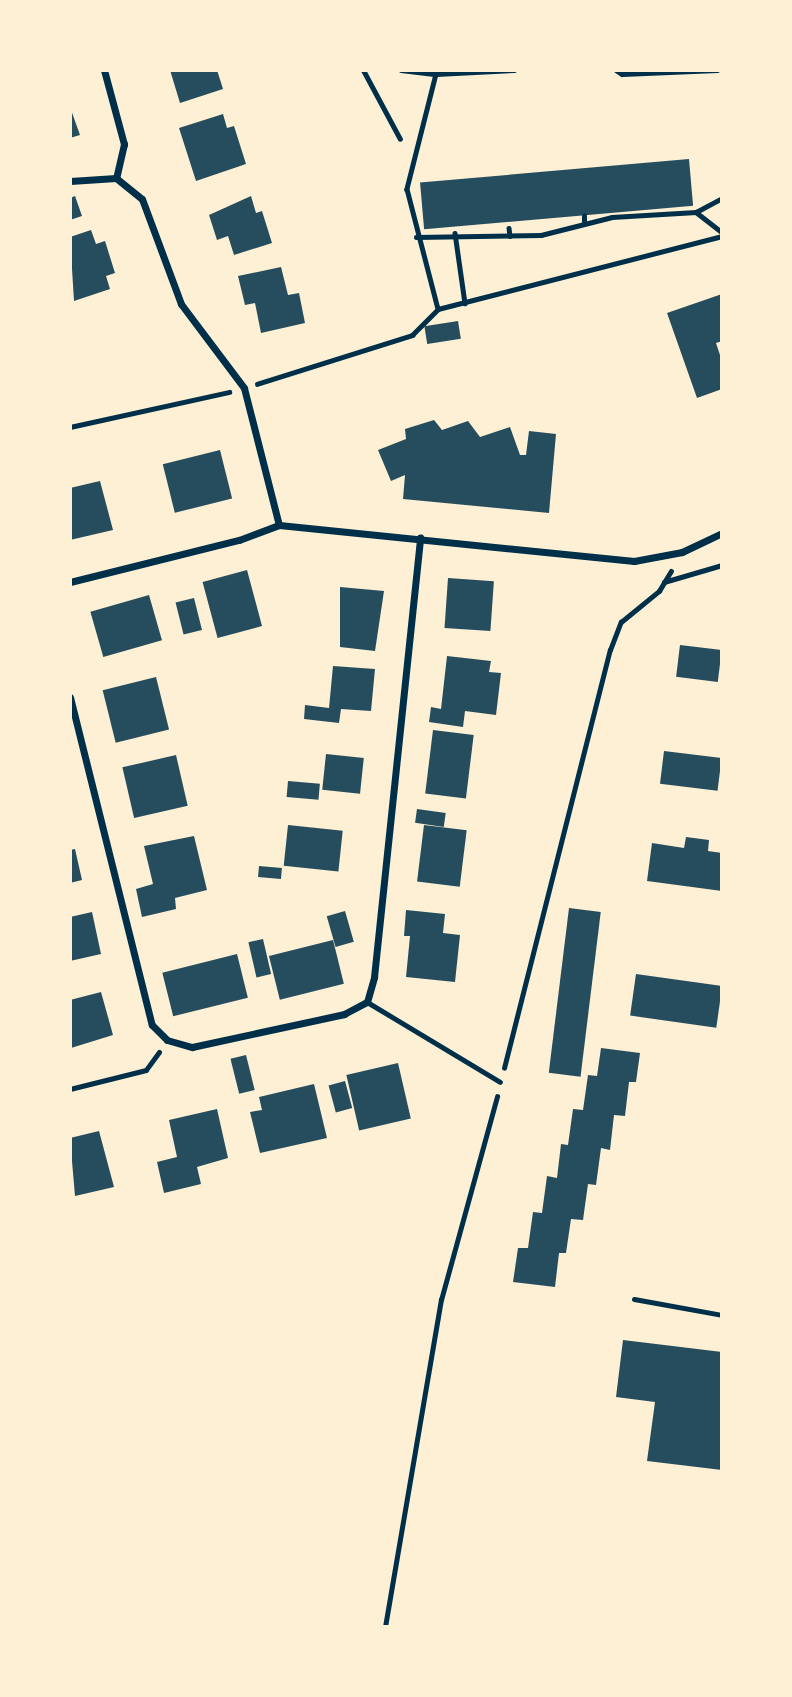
<!DOCTYPE html>
<html>
<head>
<meta charset="utf-8">
<style>
  body { margin:0 }
  #map { position:relative; width:792px; height:1697px; overflow:hidden; background:#fdf0d5; font-family:Figtree,sans-serif }
  div>[style] { position:absolute }
  [style*='--x'] { left:calc(var(--x)*1px); top:calc(var(--y)*1px); width:calc(var(--w)*1px); rotate:calc(var(--a)*1deg) }
  .building>* { inset:0; background:#264d5e; transform-origin:0 0 }
  .path>* { height:4.5px; margin:-2.25px; padding:0 2.25px; transform-origin:2.25px; border-radius:2.25px; background:#003049 }
  .service>* { height:5px; margin:-2.5px; padding:0 2.5px; transform-origin:2.5px; border-radius:2.5px; background:#003049 }
  .minor>* { height:7px; margin:-3.5px; padding:0 3.5px; transform-origin:3.5px; border-radius:3.5px; background:#003049 }
  span { translate:-50% -50%; white-space:nowrap; text-align:center; line-height:1.15; -webkit-text-stroke:7px #fdf0d5; paint-order:stroke }
  .frame { position:absolute; inset:0; border:72px solid #fdf0d5; pointer-events:none }
</style>
</head>
<body>
<div id="map">
  <div class="building">
    <div style="clip-path:polygon(170px 70px,217px 70px,223px 89px,180px 103px)"></div>
    <div style="clip-path:polygon(70px 107px,80px 135px,70px 138px)"></div>
    <div style="clip-path:polygon(223px 114px,227px 128px,234px 126px,246px 164px,196px 181px,179px 128px)"></div>
    <div style="left:689px;top:159px;width:47px;height:270px;rotate:85deg"></div>
    <div style="clip-path:polygon(75px 196px,82px 216px,70px 220px,70px 198px)"></div>
    <div style="clip-path:polygon(251px 196px,256px 213px,262px 211px,272px 243px,234px 255px,228px 236px,217px 240px,209px 215px)"></div>
    <div style="clip-path:polygon(91px 230px,96px 244px,105px 241px,115px 273px,106px 276px,110px 289px,74px 301px,70px 237px)"></div>
    <div style="clip-path:polygon(281px 267px,288px 295px,299px 293px,305px 323px,261px 333px,255px 303px,245px 305px,238px 276px)"></div>
    <div style="clip-path:polygon(722px 294px,722px 341px,716px 343px,722px 361px,722px 389px,697px 398px,667px 313px)"></div>
    <div style="left:458px;top:321px;width:18px;height:34px;rotate:81deg"></div>
    <div style="clip-path:polygon(434px 420px,442px 430px,468px 421px,480px 437px,510px 427px,520px 455px,526px 455px,529px 431px,556px 434px,549px 513px,403px 499px,405px 475px,391px 481px,378px 450px,406px 439px,405px 429px)"></div>
    <div style="left:220px;top:450px;width:50px;height:59px;rotate:76deg"></div>
    <div style="clip-path:polygon(100px 481px,113px 530px,70px 540px,70px 488px)"></div>
    <div style="left:247px;top:570px;width:58px;height:46px;rotate:75deg"></div>
    <div style="left:448px;top:578px;width:46px;height:50px;rotate:4deg"></div>
    <div style="clip-path:polygon(340px 587px,384px 591px,375px 651px,340px 647px)"></div>
    <div style="left:149px;top:595px;width:47px;height:61px;rotate:74deg"></div>
    <div style="left:194px;top:598px;width:33px;height:19px;rotate:76deg"></div>
    <div style="left:680px;top:645px;width:42px;height:32px;rotate:7deg"></div>
    <div style="clip-path:polygon(447px 656px,491px 661px,489px 672px,501px 673px,496px 715px,465px 711px,463px 727px,429px 722px,431px 707px,441px 709px)"></div>
    <div style="clip-path:polygon(333px 666px,375px 669px,371px 711px,341px 709px,339px 723px,304px 719px,305px 705px,329px 708px)"></div>
    <div style="left:156px;top:677px;width:54px;height:55px;rotate:76deg"></div>
    <div style="left:433px;top:730px;width:41px;height:64px;rotate:7deg"></div>
    <div style="left:664px;top:751px;width:58px;height:33px;rotate:7deg"></div>
    <div style="left:326px;top:754px;width:38px;height:36px;rotate:6deg"></div>
    <div style="left:176px;top:755px;width:52px;height:55px;rotate:77deg"></div>
    <div style="left:288px;top:781px;width:32px;height:16px;rotate:5deg"></div>
    <div style="left:417px;top:809px;width:29px;height:14px;rotate:8deg"></div>
    <div style="left:288px;top:825px;width:55px;height:41px;rotate:6deg"></div>
    <div style="left:424px;top:825px;width:43px;height:57px;rotate:7deg"></div>
    <div style="clip-path:polygon(194px 836px,207px 890px,175px 898px,176px 909px,142px 917px,136px 889px,153px 884px,144px 846px)"></div>
    <div style="clip-path:polygon(686px 837px,709px 840px,708px 851px,722px 853px,722px 891px,647px 881px,652px 843px,684px 848px)"></div>
    <div style="clip-path:polygon(75px 849px,82px 880px,70px 883px,70px 850px)"></div>
    <div style="left:259px;top:866px;width:23px;height:11px;rotate:5deg"></div>
    <div style="left:569px;top:908px;width:32px;height:166px;rotate:7deg"></div>
    <div style="clip-path:polygon(406px 910px,445px 914px,443px 933px,460px 935px,455px 982px,406px 977px,410px 936px,404px 936px)"></div>
    <div style="left:345px;top:911px;width:32px;height:19px;rotate:74deg"></div>
    <div style="clip-path:polygon(92px 912px,101px 954px,70px 961px,70px 917px)"></div>
    <div style="left:263px;top:939px;width:36px;height:15px;rotate:77deg"></div>
    <div style="left:333px;top:940px;width:45px;height:66px;rotate:76deg"></div>
    <div style="left:237px;top:954px;width:45px;height:77px;rotate:76deg"></div>
    <div style="left:636px;top:974px;width:87px;height:42px;rotate:8deg"></div>
    <div style="clip-path:polygon(101px 992px,113px 1035px,71px 1048px,70px 1000px)"></div>
    <div style="clip-path:polygon(601px 1048px,640px 1053px,636px 1082px,629px 1082px,625px 1116px,614px 1115px,610px 1150px,601px 1148px,596px 1185px,588px 1184px,583px 1220px,571px 1219px,566px 1253px,559px 1253px,555px 1287px,513px 1282px,518px 1248px,528px 1248px,533px 1212px,542px 1213px,547px 1176px,557px 1178px,561px 1144px,568px 1145px,573px 1109px,583px 1110px,588px 1075px,597px 1076px)"></div>
    <div style="left:246px;top:1055px;width:36px;height:16px;rotate:76deg"></div>
    <div style="left:398px;top:1063px;width:57px;height:53px;rotate:77deg"></div>
    <div style="left:345px;top:1081px;width:28px;height:17px;rotate:75deg"></div>
    <div style="clip-path:polygon(314px 1084px,327px 1138px,260px 1153px,250px 1112px,262px 1110px,259px 1097px)"></div>
    <div style="clip-path:polygon(217px 1109px,228px 1158px,197px 1167px,201px 1184px,164px 1193px,157px 1162px,177px 1157px,169px 1120px)"></div>
    <div style="clip-path:polygon(99px 1131px,114px 1187px,75px 1196px,70px 1138px)"></div>
    <div style="clip-path:polygon(623px 1340px,722px 1352px,722px 1470px,647px 1461px,655px 1402px,616px 1397px)"></div>
  </div>
  <div class="path">
    <div style="--x:401;--y:70;--w:35;--a:7"></div>
    <div style="--x:436;--y:74;--w:78;--a:-2.9"></div>
    <div style="--x:616;--y:70;--w:7;--a:34"></div>
    <div style="--x:622;--y:74;--w:95;--a:-2.4"></div>
    <div style="--x:436;--y:74;--w:119;--a:104.2"></div>
    <div style="--x:407;--y:189;--w:124;--a:75.5"></div>
    <div style="--x:696;--y:212;--w:30;--a:-28"></div>
    <div style="--x:584;--y:224;--w:8;--a:-90"></div>
    <div style="--x:509;--y:228;--w:8;--a:83"></div>
    <div style="--x:455;--y:233;--w:71;--a:81.9"></div>
    <div style="--x:416;--y:237;--w:125;--a:-0.9"></div>
    <div style="--x:541;--y:235;--w:73;--a:-14.2"></div>
    <div style="--x:612;--y:217;--w:84;--a:-3.4"></div>
    <div style="--x:696;--y:212;--w:33;--a:38"></div>
    <div style="--x:257;--y:384;--w:163;--a:-17.5"></div>
    <div style="--x:412;--y:335;--w:37;--a:-45"></div>
    <div style="--x:438;--y:309;--w:293;--a:-14.4"></div>
    <div style="--x:70;--y:427;--w:163;--a:-12.4"></div>
    <div style="--x:664;--y:582;--w:60;--a:-16.3"></div>
    <div style="--x:504;--y:1068;--w:431;--a:-75.8"></div>
    <div style="--x:610;--y:650;--w:30;--a:-69"></div>
    <div style="--x:621;--y:622;--w:49;--a:-39.2"></div>
    <div style="--x:659;--y:591;--w:23;--a:-59"></div>
    <div style="--x:70;--y:1089;--w:78;--a:-14"></div>
    <div style="--x:146;--y:1070;--w:22;--a:-54"></div>
    <div style="--x:385;--y:1627;--w:332;--a:-80.3"></div>
    <div style="--x:441;--y:1300;--w:211;--a:-74.6"></div>
  </div>
  <div class="service">
    <div style="--x:363;--y:70;--w:78;--a:61.8"></div>
    <div style="--x:367;--y:1002;--w:155;--a:31"></div>
    <div style="--x:634;--y:1299;--w:89;--a:10.3"></div>
  </div>
  <div class="minor">
    <div style="--x:104;--y:70;--w:77;--a:74.9"></div>
    <div style="--x:124;--y:144;--w:35;--a:103"></div>
    <div style="--x:70;--y:181;--w:46;--a:-3.7"></div>
    <div style="--x:116;--y:178;--w:33;--a:39"></div>
    <div style="--x:142;--y:199;--w:112;--a:69.6"></div>
    <div style="--x:181;--y:304;--w:105;--a:53.1"></div>
    <div style="--x:244;--y:388;--w:141;--a:75.7"></div>
    <div style="--x:70;--y:582;--w:174;--a:-14"></div>
    <div style="--x:239;--y:540;--w:43;--a:-20.6"></div>
    <div style="--x:279;--y:525;--w:357;--a:5.8"></div>
    <div style="--x:634;--y:561;--w:49;--a:-10.6"></div>
    <div style="--x:682;--y:552;--w:44;--a:-25.4"></div>
    <div style="--x:70;--y:697;--w:338;--a:76"></div>
    <div style="--x:152;--y:1025;--w:21;--a:45"></div>
    <div style="--x:167;--y:1040;--w:26;--a:16"></div>
    <div style="--x:192;--y:1047;--w:156;--a:-12.2"></div>
    <div style="--x:344;--y:1014;--w:26;--a:-28"></div>
    <div style="--x:367;--y:1002;--w:26;--a:-74"></div>
    <div style="--x:374;--y:977;--w:442;--a:-84"></div>
  </div>
  <div class="frame"></div>
</div>
</body>
</html>
